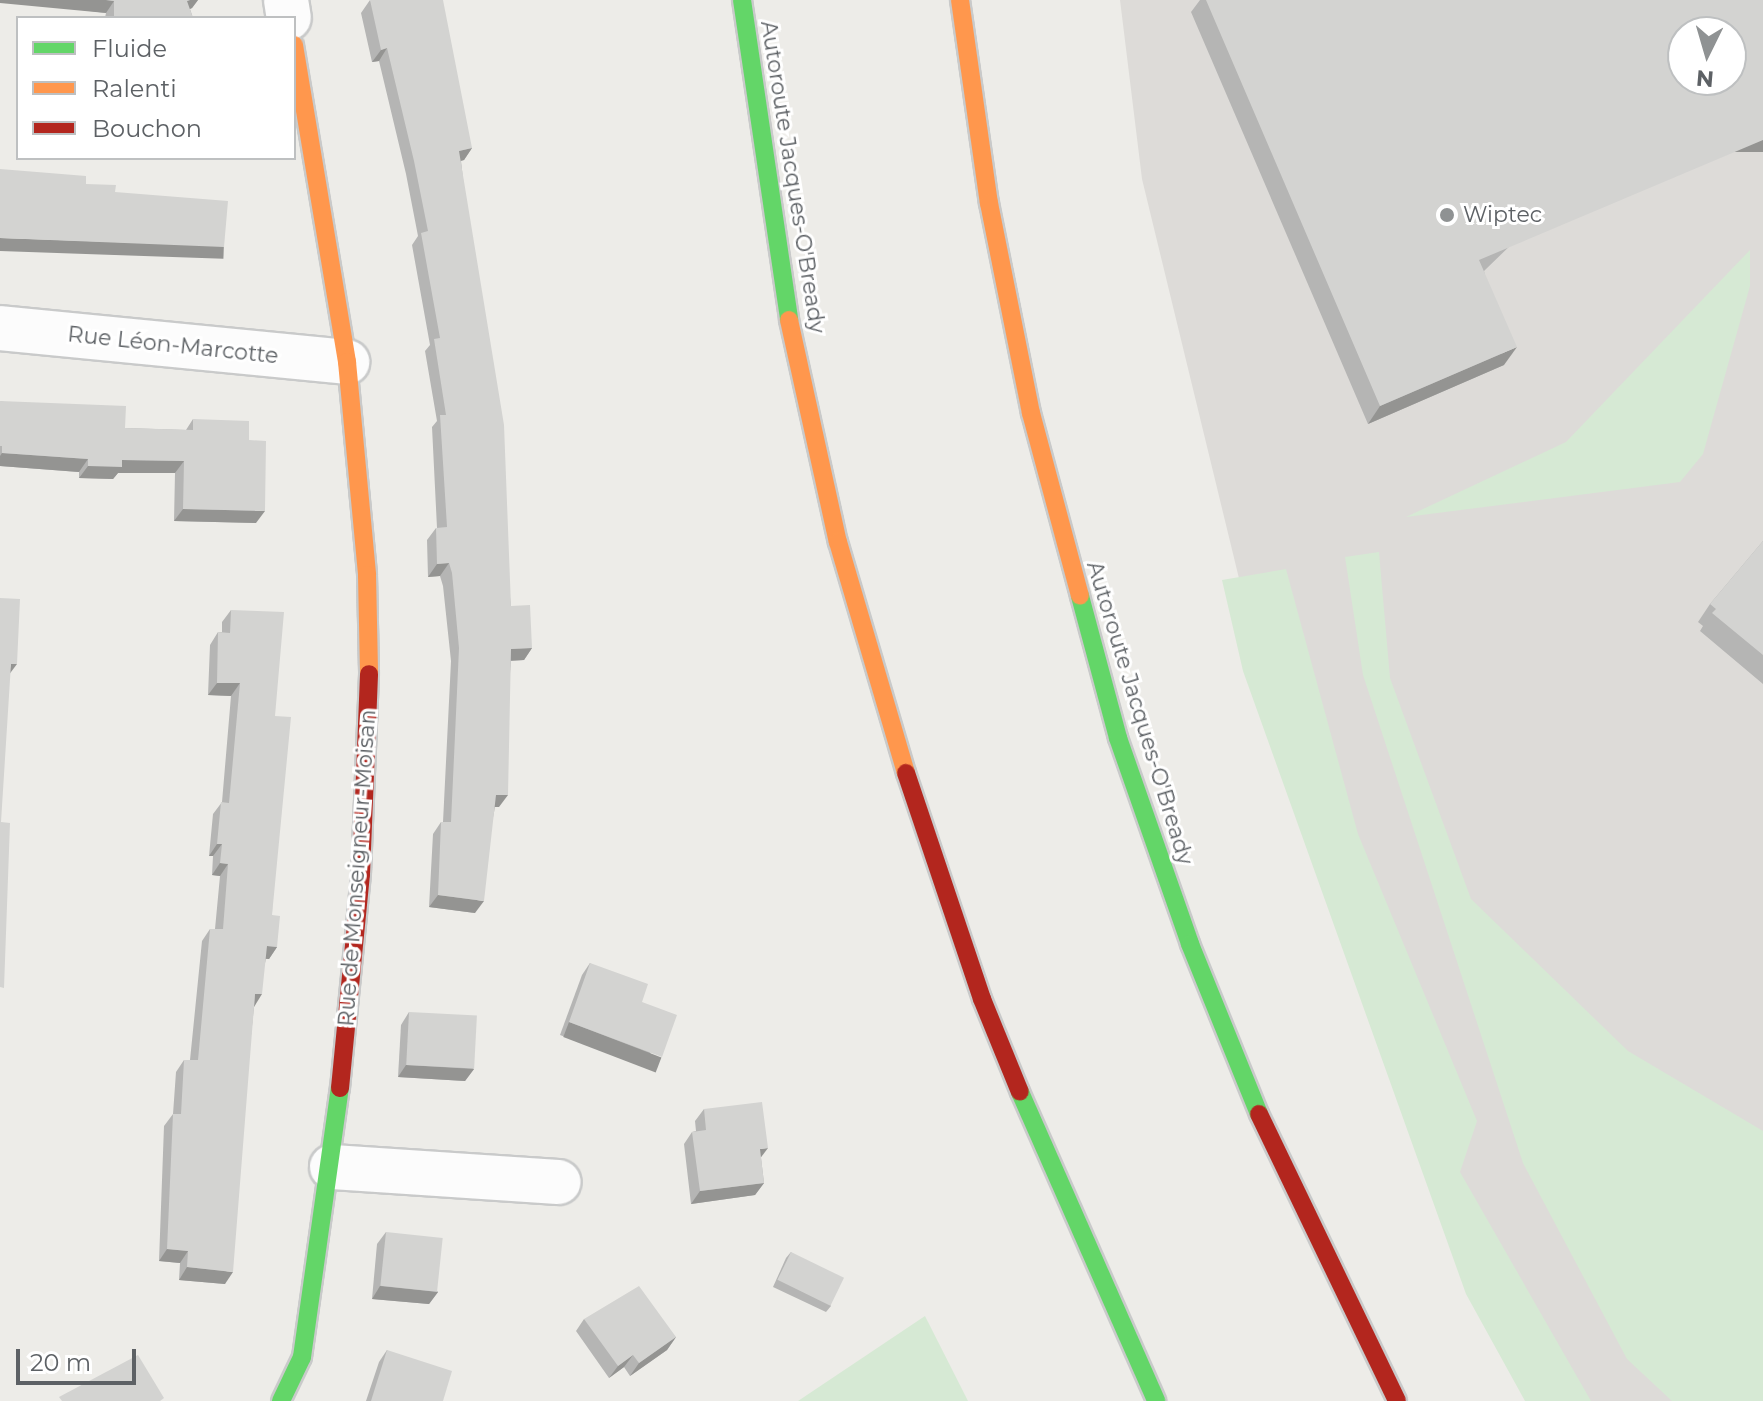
<!DOCTYPE html>
<html>
<head>
<meta charset="utf-8">
<style>
  body { margin:0 }
  #map { position:relative; width:1763px; height:1401px; overflow:hidden; background:#edece8; font-family:Montserrat,sans-serif }
  div>[style] { position:absolute }
  [style*='--x'] { left:calc(var(--x)*1px); top:calc(var(--y)*1px); width:calc(var(--w)*1px); rotate:calc(var(--a)*1deg) }
  .industrial>* { inset:0; background:#dddbd8 }
  .green>* { inset:0; background:#d6e9d4 }
  .roads { filter:drop-shadow(2px 0 #c9caca) drop-shadow(-2px 0 #c9caca) drop-shadow(0 2px #c9caca) drop-shadow(0 -2px #c9caca) }
  .street>* { height:44px; margin:-22px; padding:0 22px; transform-origin:22px; border-radius:22px; background:#fcfcfc }
  .fast>* { height:18px; margin:-9px; padding:0 9px; transform-origin:9px; border-radius:9px; background:#63d668 }
  .slow>* { height:18px; margin:-9px; padding:0 9px; transform-origin:9px; border-radius:9px; background:#ff974d }
  .jam>* { height:18px; margin:-9px; padding:0 9px; transform-origin:9px; border-radius:9px; background:#b3261e }
  .wall>* { inset:0; background:#b5b5b4 }
  .shaded-wall>* { inset:0; background:#949492; transform-origin:0 0 }
  .building>* { inset:0; background:#d3d3d1; transform-origin:0 0 }
  .dots>* { width:22px; height:22px; translate:-50% -50%; box-sizing:border-box; border:4px solid #fff; border-radius:50% }
  span { translate:-50% -50%; white-space:nowrap; text-align:center; line-height:1.15; -webkit-text-stroke:6px #fff; paint-order:stroke }
  .street-label { font-size:22px; color:#5d6165 }
  .poi-label { font-size:22px; color:#5d6165 }
  .left { translate:0 -50%; text-align:left }
  .legend { position:absolute; left:16px; top:16px; width:280px; height:144px; box-sizing:border-box; background:#fff; border:2px solid #bec0c1; margin:0; padding:10px 14px; list-style:none; font-size:24px; color:#5d6165 }
  .legend li { display:flex; align-items:center; gap:16px; height:40px }
  .legend b { width:40px; border:2px solid #bec0c1 }
  .north { position:absolute; left:1667px; top:16px; width:80px; height:80px; box-sizing:border-box; background:#fff; border:2px solid #bec0c1; border-radius:50%; rotate:185deg; font-size:22px; font-weight:700; line-height:32px; text-align:center; color:#5d6165 }
  .north::after { content:''; display:block; margin:auto; width:28px; height:36px; background:#8f9293; clip-path:polygon(50% 0,100% 100%,50% 72%,0 100%) }
  .scale { position:absolute; left:16px; top:1349px; width:120px; height:36px; box-sizing:border-box; border:4px solid #5d6165; border-top:0; padding-left:10px; font-size:24px; line-height:28px; white-space:nowrap; color:#5d6165; -webkit-text-stroke:6px #fff; paint-order:stroke }
</style>
</head>
<body>
<div id="map">
  <div class="industrial">
    <div style="clip-path:polygon(evenodd,1120px 0,1763px 0,1763px 1401px,1565px 1401px,1445px 1181px,1261px 669px,1142px 179px,1120px 0,1683px 32px,1731px 32px,1731px 80px,1683px 80px,1683px 32px)"></div>
  </div>
  <div class="green">
    <div style="clip-path:polygon(1750px 250px,1750px 286px,1703px 454px,1680px 482px,1406px 517px,1566px 442px)"></div>
    <div style="clip-path:polygon(1379px 552px,1390px 678px,1471px 899px,1628px 1051px,1763px 1131px,1763px 1401px,1672px 1401px,1627px 1359px,1523px 1163px,1363px 675px,1345px 557px)"></div>
    <div style="clip-path:polygon(1286px 569px,1358px 834px,1477px 1121px,1460px 1172px,1591px 1401px,1525px 1401px,1466px 1294px,1243px 671px,1222px 580px)"></div>
    <div style="clip-path:polygon(925px 1316px,968px 1401px,798px 1401px)"></div>
  </div>
  <div class="roads">
    <div class="street">
      <div style="--x:286;--y:0;--w:18;--a:81"></div>
      <div style="--x:0;--y:328;--w:349;--a:5.6"></div>
      <div style="--x:332;--y:1167;--w:227;--a:3.8"></div>
    </div>
    <div class="fast">
      <div style="--x:742;--y:0;--w:323;--a:81.6"></div>
      <div style="--x:1080;--y:596;--w:147;--a:75"></div>
      <div style="--x:1118;--y:738;--w:218;--a:70.7"></div>
      <div style="--x:1190;--y:944;--w:183;--a:67.9"></div>
      <div style="--x:1020;--y:1092;--w:338;--a:66.2"></div>
      <div style="--x:281;--y:1401;--w:49;--a:-64.5"></div>
      <div style="--x:302;--y:1357;--w:272;--a:-82"></div>
    </div>
    <div class="slow">
      <div style="--x:960;--y:0;--w:205;--a:81.9"></div>
      <div style="--x:989;--y:203;--w:214;--a:78.7"></div>
      <div style="--x:1031;--y:413;--w:189;--a:75"></div>
      <div style="--x:294;--y:45;--w:321;--a:80.5"></div>
      <div style="--x:347;--y:362;--w:214;--a:84.6"></div>
      <div style="--x:367;--y:575;--w:99;--a:88.8"></div>
      <div style="--x:789;--y:320;--w:227;--a:77.6"></div>
      <div style="--x:838;--y:542;--w:241;--a:73.6"></div>
    </div>
    <div class="jam">
      <div style="--x:906;--y:773;--w:238;--a:71.4"></div>
      <div style="--x:982;--y:999;--w:100;--a:67.8"></div>
      <div style="--x:340;--y:1088;--w:215;--a:-84.4"></div>
      <div style="--x:361;--y:874;--w:200;--a:-87.7"></div>
      <div style="--x:1259;--y:1114;--w:318;--a:64.3"></div>
    </div>
  </div>
  <div class="wall">
    <div style="clip-path:polygon(0 0,198px 0,192px 8px,190px 9px,193px 18px,105px 18px,106px 13px)"></div>
    <div style="clip-path:polygon(370px 0,472px 148px,464px 160px,461px 161px,511px 606px,532px 648px,524px 660px,511px 661px,499px 807px,495px 807px,475px 913px,429px 907px,433px 834px,441px 822px,443px 822px,451px 661px,443px 586px,440px 576px,428px 577px,427px 540px,436px 528px,437px 528px,432px 427px,437px 421px,425px 351px,430px 345px,412px 245px,418px 236px,406px 174px,379px 61px,372px 62px,361px 13px)"></div>
    <div style="clip-path:polygon(1200px 0,1763px 0,1484px 271px,1504px 365px,1368px 424px,1191px 12px)"></div>
    <div style="clip-path:polygon(0 401px,125px 428px,186px 430px,193px 419px,249px 440px,256px 523px,174px 521px,175px 473px,118px 473px,113px 479px,79px 478px,79px 472px,0 466px)"></div>
    <div style="clip-path:polygon(1763px 541px,1763px 684px,1700px 631px,1703px 626px,1698px 622px,1710px 604px)"></div>
    <div style="clip-path:polygon(231px 610px,275px 716px,272px 915px,277px 947px,269px 959px,266px 959px,254px 1007px,225px 1284px,179px 1280px,180px 1263px,159px 1261px,164px 1126px,173px 1114px,176px 1072px,184px 1060px,190px 1060px,202px 941px,210px 929px,215px 929px,220px 876px,212px 875px,213px 856px,209px 856px,213px 814px,222px 802px,231px 696px,208px 695px,210px 645px,218px 632px,222px 632px,222px 622px)"></div>
    <div style="clip-path:polygon(590px 963px,642px 1002px,653px 1069px,560px 1035px,582px 975px)"></div>
    <div style="clip-path:polygon(409px 1012px,474px 1069px,465px 1081px,398px 1077px,401px 1025px)"></div>
    <div style="clip-path:polygon(704px 1109px,761px 1158px,764px 1183px,755px 1195px,691px 1204px,684px 1144px,692px 1132px,696px 1131px,695px 1121px)"></div>
    <div style="clip-path:polygon(386px 1232px,438px 1292px,429px 1304px,372px 1299px,377px 1244px)"></div>
    <div style="clip-path:polygon(791px 1252px,831px 1306px,826px 1312px,773px 1287px,786px 1258px)"></div>
    <div style="clip-path:polygon(584px 1319px,676px 1337px,667px 1350px,630px 1376px,624px 1367px,609px 1378px,576px 1331px)"></div>
    <div style="clip-path:polygon(387px 1350px,443px 1401px,366px 1401px,379px 1362px)"></div>
  </div>
  <div class="shaded-wall">
    <div style="clip-path:polygon(0 0,106px 0,114px 1px,106px 13px,0 3px)"></div>
    <div style="clip-path:polygon(190px 0,198px 0,192px 8px,179px 14px,187px 1px)"></div>
    <div style="clip-path:polygon(387px 48px,379px 61px,372px 62px,381px 50px)"></div>
    <div style="left:1763px;top:140px;width:12px;height:308px;rotate:90deg"></div>
    <div style="clip-path:polygon(472px 148px,464px 160px,451px 163px,459px 151px)"></div>
    <div style="left:0;top:238px;width:224px;height:13px;rotate:2deg"></div>
    <div style="clip-path:polygon(1517px 347px,1504px 365px,1368px 424px,1380px 406px)"></div>
    <div style="clip-path:polygon(2px 453px,88px 459px,79px 472px,0 466px,0 456px)"></div>
    <div style="clip-path:polygon(122px 460px,184px 461px,175px 473px,118px 473px,113px 479px,79px 478px,88px 466px)"></div>
    <div style="clip-path:polygon(183px 509px,265px 511px,256px 523px,174px 521px)"></div>
    <div style="clip-path:polygon(449px 563px,440px 576px,428px 577px,437px 564px)"></div>
    <div style="clip-path:polygon(532px 648px,524px 660px,503px 661px,511px 649px)"></div>
    <div style="clip-path:polygon(11px 664px,17px 664px,8px 676px)"></div>
    <div style="clip-path:polygon(217px 683px,240px 683px,231px 696px,208px 695px)"></div>
    <div style="clip-path:polygon(496px 795px,508px 795px,499px 807px,488px 807px)"></div>
    <div style="clip-path:polygon(217px 844px,222px 844px,213px 856px,209px 856px)"></div>
    <div style="clip-path:polygon(220px 863px,228px 864px,220px 876px,212px 875px)"></div>
    <div style="clip-path:polygon(438px 895px,484px 901px,475px 913px,429px 907px)"></div>
    <div style="clip-path:polygon(267px 946px,277px 947px,269px 959px,258px 958px)"></div>
    <div style="clip-path:polygon(255px 994px,262px 994px,254px 1007px)"></div>
    <div style="left:569px;top:1022px;width:99px;height:16px;rotate:21deg"></div>
    <div style="clip-path:polygon(406px 1065px,474px 1069px,465px 1081px,398px 1077px)"></div>
    <div style="clip-path:polygon(768px 1148px,759px 1160px,760px 1149px)"></div>
    <div style="clip-path:polygon(764px 1183px,755px 1195px,691px 1204px,700px 1191px)"></div>
    <div style="clip-path:polygon(167px 1249px,188px 1251px,180px 1263px,159px 1261px)"></div>
    <div style="clip-path:polygon(187px 1267px,233px 1272px,225px 1284px,179px 1280px)"></div>
    <div style="clip-path:polygon(380px 1286px,438px 1292px,429px 1304px,372px 1299px)"></div>
    <div style="clip-path:polygon(676px 1337px,667px 1350px,630px 1376px,639px 1363px)"></div>
    <div style="clip-path:polygon(633px 1355px,624px 1367px,609px 1378px,618px 1366px)"></div>
  </div>
  <div class="building">
    <div style="clip-path:polygon(106px 0,190px 0,187px 1px,193px 18px,114px 18px,114px 1px)"></div>
    <div style="clip-path:polygon(370px 0,443px 0,472px 148px,459px 151px,504px 425px,511px 606px,530px 605px,532px 648px,511px 649px,508px 795px,496px 795px,484px 901px,438px 895px,441px 822px,451px 822px,459px 648px,452px 573px,449px 563px,437px 564px,436px 528px,447px 527px,440px 415px,446px 415px,434px 339px,440px 338px,421px 233px,428px 231px,414px 161px,387px 48px,381px 50px)"></div>
    <div style="clip-path:polygon(evenodd,1206px 0,1763px 0,1763px 140px,1479px 260px,1517px 347px,1380px 406px,1206px 0,1683px 32px,1731px 32px,1731px 80px,1683px 80px,1683px 32px)"></div>
    <div style="clip-path:polygon(0 169px,86px 176px,86px 184px,116px 185px,115px 192px,228px 201px,224px 247px,0 238px)"></div>
    <div style="clip-path:polygon(0 401px,126px 406px,125px 428px,193px 430px,193px 419px,249px 421px,249px 440px,266px 441px,265px 511px,183px 509px,184px 461px,122px 460px,122px 467px,88px 466px,88px 459px,2px 453px,2px 446px,0 446px)"></div>
    <div style="clip-path:polygon(1763px 541px,1763px 655px,1712px 613px,1716px 609px,1710px 604px)"></div>
    <div style="clip-path:polygon(0 598px,20px 599px,17px 664px,11px 664px,1px 822px,10px 823px,4px 988px,0 987px)"></div>
    <div style="clip-path:polygon(231px 610px,284px 612px,275px 716px,291px 717px,272px 915px,280px 916px,277px 947px,267px 946px,262px 994px,255px 994px,233px 1272px,187px 1267px,188px 1251px,167px 1249px,173px 1114px,181px 1114px,184px 1060px,198px 1060px,210px 929px,223px 929px,228px 864px,220px 863px,222px 844px,217px 844px,221px 802px,229px 803px,240px 683px,217px 683px,218px 632px,230px 633px)"></div>
    <div style="clip-path:polygon(590px 963px,648px 984px,642px 1002px,677px 1015px,662px 1057px,569px 1022px)"></div>
    <div style="left:409px;top:1012px;width:68px;height:53px;rotate:3deg"></div>
    <div style="clip-path:polygon(762px 1102px,768px 1148px,760px 1149px,764px 1183px,700px 1191px,692px 1132px,706px 1130px,704px 1109px)"></div>
    <div style="left:386px;top:1232px;width:57px;height:54px;rotate:6deg"></div>
    <div style="left:791px;top:1252px;width:59px;height:31px;rotate:26deg"></div>
    <div style="clip-path:polygon(639px 1286px,676px 1337px,639px 1363px,633px 1355px,618px 1366px,584px 1319px)"></div>
    <div style="clip-path:polygon(387px 1350px,452px 1371px,443px 1401px,371px 1401px)"></div>
    <div style="clip-path:polygon(138px 1355px,164px 1398px,160px 1401px,62px 1401px,59px 1397px)"></div>
  </div>
  <div class="dots">
    <div style="left:1447px;top:215px;background:#8f9293"></div>
  </div>
  <div class="street-label">
    <span style="left:793px;top:177px;rotate:81deg">Autoroute Jacques-O'Bready</span>
    <span style="left:173px;top:345px;rotate:6deg">Rue Léon-Marcotte</span>
    <span style="left:1140px;top:713px;rotate:73deg">Autoroute Jacques-O'Bready</span>
    <span style="left:357px;top:868px;rotate:-86deg">Rue de Monseigneur-Moisan</span>
  </div>
  <div class="poi-label">
    <span class="left" style="left:1463px;top:215px">Wiptec</span>
  </div>
  <ul class="legend">
  <li><b style="height:10px;background:#63d668"></b>Fluide</li>
  <li><b style="height:10px;background:#ff974d"></b>Ralenti</li>
  <li><b style="height:10px;background:#b3261e"></b>Bouchon</li>
  </ul>
  <div class="north">N</div>
  <div class="scale">20 m</div>
</div>
</body>
</html>
